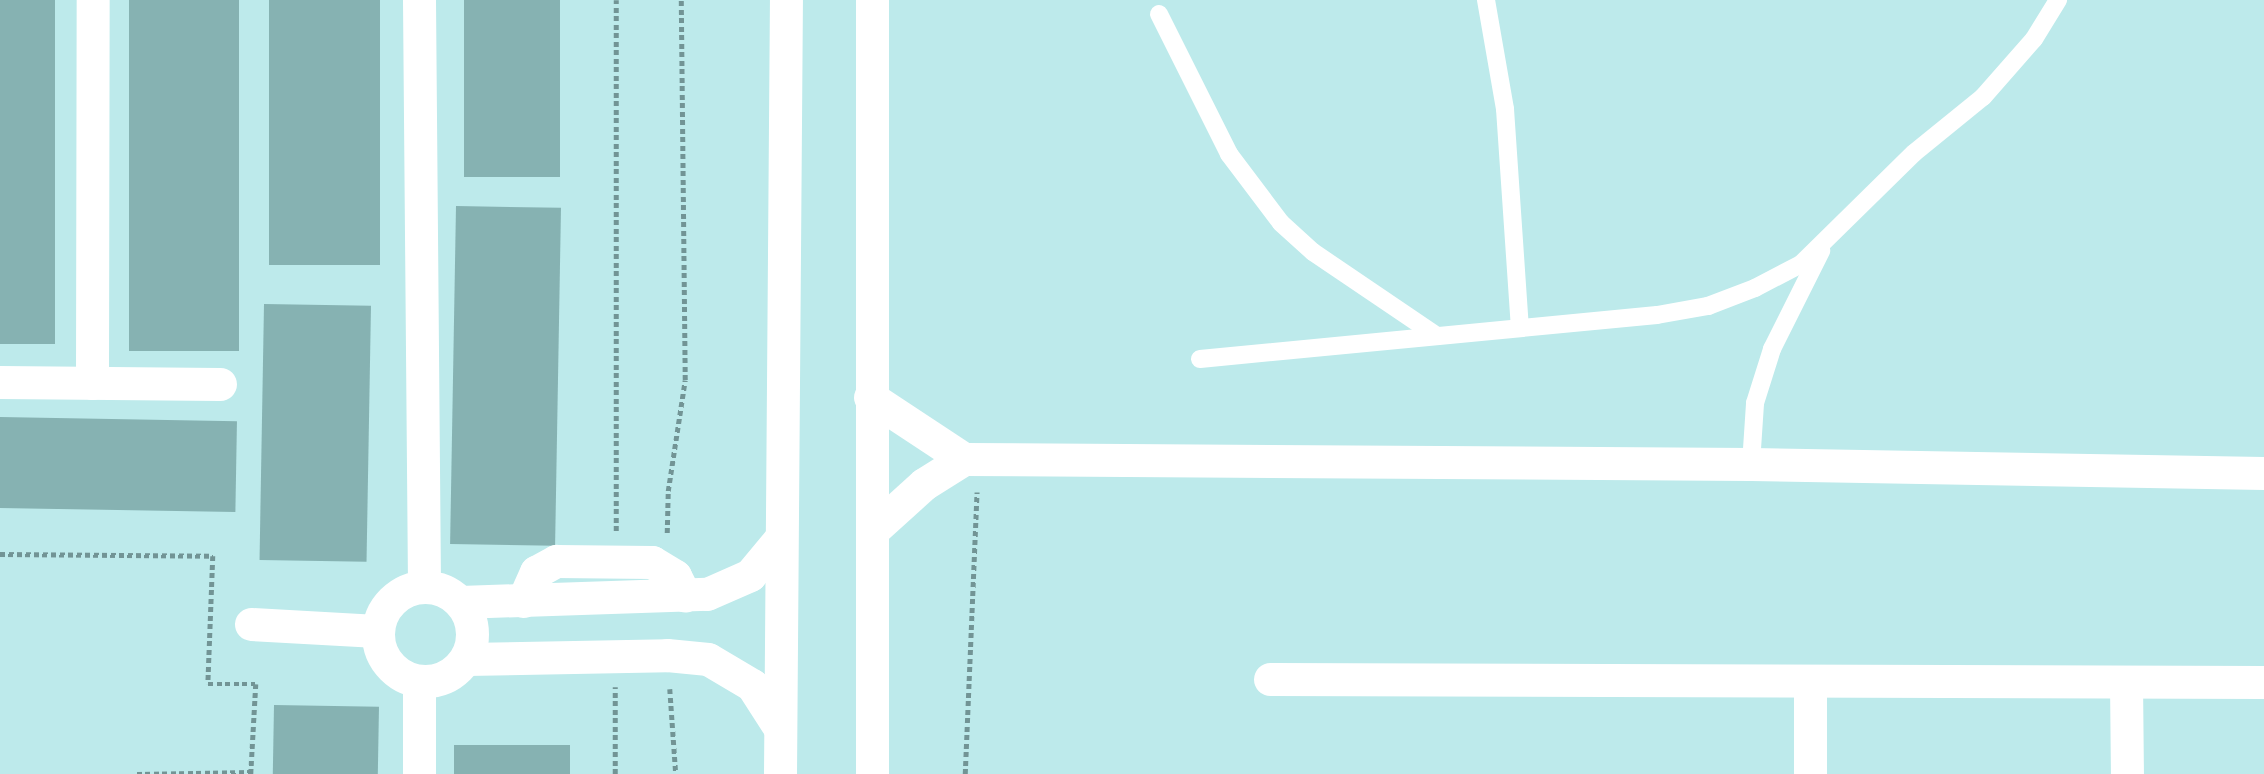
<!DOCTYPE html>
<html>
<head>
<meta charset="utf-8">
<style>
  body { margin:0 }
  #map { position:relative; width:2264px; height:774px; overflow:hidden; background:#bdeaeb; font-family:"Roboto Condensed",sans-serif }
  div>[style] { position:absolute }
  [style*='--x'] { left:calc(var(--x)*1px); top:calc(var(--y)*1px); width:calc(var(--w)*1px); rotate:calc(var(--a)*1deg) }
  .building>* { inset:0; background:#86b2b2; transform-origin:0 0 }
  .path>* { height:4.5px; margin-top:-2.25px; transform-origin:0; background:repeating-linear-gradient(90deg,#729495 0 5px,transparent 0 8.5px) }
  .lane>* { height:18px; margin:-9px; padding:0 9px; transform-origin:9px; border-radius:9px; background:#fff }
  .street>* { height:33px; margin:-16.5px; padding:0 16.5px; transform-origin:16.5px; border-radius:16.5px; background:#fff }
  .street>.ring { margin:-16.5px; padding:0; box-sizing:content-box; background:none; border:33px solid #fff; border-radius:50% }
  span { translate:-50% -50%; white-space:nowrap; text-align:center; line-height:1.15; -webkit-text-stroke:6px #bdeaeb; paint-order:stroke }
</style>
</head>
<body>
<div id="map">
  <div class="building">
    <div style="left:0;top:0;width:55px;height:344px"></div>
    <div style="left:129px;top:0;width:110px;height:351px"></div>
    <div style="left:269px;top:0;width:111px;height:265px"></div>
    <div style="left:464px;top:0;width:96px;height:177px"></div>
    <div style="left:456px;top:206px;width:105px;height:338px;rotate:1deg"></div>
    <div style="left:264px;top:304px;width:107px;height:256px;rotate:1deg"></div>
    <div style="left:0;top:417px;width:237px;height:91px;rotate:1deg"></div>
    <div style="left:274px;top:705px;width:105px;height:69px;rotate:1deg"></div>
    <div style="left:454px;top:745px;width:116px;height:29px"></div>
  </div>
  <div class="path">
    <div style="--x:616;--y:531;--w:531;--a:-90"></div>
    <div style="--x:667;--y:533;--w:42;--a:-88.6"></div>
    <div style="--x:668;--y:491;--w:112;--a:-81.3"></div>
    <div style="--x:685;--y:380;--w:380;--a:-90.6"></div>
    <div style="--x:0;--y:554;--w:213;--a:0.5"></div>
    <div style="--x:213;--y:556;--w:128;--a:92.2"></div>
    <div style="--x:208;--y:684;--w:48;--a:0"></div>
    <div style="--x:256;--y:684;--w:90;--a:93.2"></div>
    <div style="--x:670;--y:689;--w:85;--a:86"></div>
    <div style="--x:137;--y:774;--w:114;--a:-1"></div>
    <div style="--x:615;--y:774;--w:87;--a:-90"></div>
    <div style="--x:965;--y:774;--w:282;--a:-87.6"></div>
  </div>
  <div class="lane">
    <div style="--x:1486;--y:0;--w:111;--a:80.1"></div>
    <div style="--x:1505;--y:109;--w:219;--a:86.1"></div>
    <div style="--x:1159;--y:14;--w:157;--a:63.4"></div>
    <div style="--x:1229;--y:154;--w:86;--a:53"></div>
    <div style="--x:1281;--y:223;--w:43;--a:42.2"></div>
    <div style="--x:1313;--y:252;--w:150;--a:34.1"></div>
    <div style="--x:1200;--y:359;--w:459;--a:-5.5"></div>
    <div style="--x:1657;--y:315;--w:52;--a:-10"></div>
    <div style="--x:1708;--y:306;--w:50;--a:-21"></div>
    <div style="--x:1755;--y:288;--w:52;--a:-27.6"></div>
    <div style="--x:1801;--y:264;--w:158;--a:-44.5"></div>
    <div style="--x:1914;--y:153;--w:89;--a:-39.1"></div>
    <div style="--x:1983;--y:97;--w:77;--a:-48.7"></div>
    <div style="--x:2034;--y:39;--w:46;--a:-58.4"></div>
    <div style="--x:1751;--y:464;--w:61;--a:-86.2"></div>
    <div style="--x:1755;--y:403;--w:57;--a:-72.5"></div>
    <div style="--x:1772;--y:349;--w:110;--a:-63.4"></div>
  </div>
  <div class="street">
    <div style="--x:419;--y:0;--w:587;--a:89.51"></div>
    <div style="--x:872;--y:0;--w:774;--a:90"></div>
    <div style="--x:0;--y:382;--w:220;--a:0.5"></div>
    <div style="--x:92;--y:383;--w:383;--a:-89.9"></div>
    <div style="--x:870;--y:397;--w:113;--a:33.4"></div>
    <div style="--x:964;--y:459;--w:787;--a:0.36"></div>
    <div style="--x:1751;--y:464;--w:513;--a:1.01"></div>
    <div style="--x:872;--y:531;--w:70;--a:-42.1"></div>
    <div style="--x:924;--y:484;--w:47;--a:-32"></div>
    <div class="ring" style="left:378px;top:587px;width:61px;height:61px"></div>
    <div style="--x:523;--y:601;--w:32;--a:-66"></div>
    <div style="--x:536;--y:572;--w:23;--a:-29"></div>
    <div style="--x:556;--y:561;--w:96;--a:0.6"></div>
    <div style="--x:652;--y:562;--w:27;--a:31"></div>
    <div style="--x:675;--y:576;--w:22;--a:63"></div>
    <div style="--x:460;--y:602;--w:247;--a:-1.9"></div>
    <div style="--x:707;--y:594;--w:47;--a:-23.8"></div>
    <div style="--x:750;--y:575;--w:47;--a:-50.2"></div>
    <div style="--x:251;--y:624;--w:126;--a:3.2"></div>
    <div style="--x:466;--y:659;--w:201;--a:-1.1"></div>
    <div style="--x:667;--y:655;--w:41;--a:5.6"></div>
    <div style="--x:708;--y:659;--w:51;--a:30.6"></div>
    <div style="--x:752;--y:685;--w:50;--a:57.3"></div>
    <div style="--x:1270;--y:679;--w:994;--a:0.17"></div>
    <div style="--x:2126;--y:682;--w:92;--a:89.4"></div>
    <div style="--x:419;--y:774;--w:92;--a:-90"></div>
    <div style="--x:780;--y:774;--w:774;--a:-89.56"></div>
    <div style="--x:1810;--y:774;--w:93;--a:-90"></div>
  </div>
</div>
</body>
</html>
